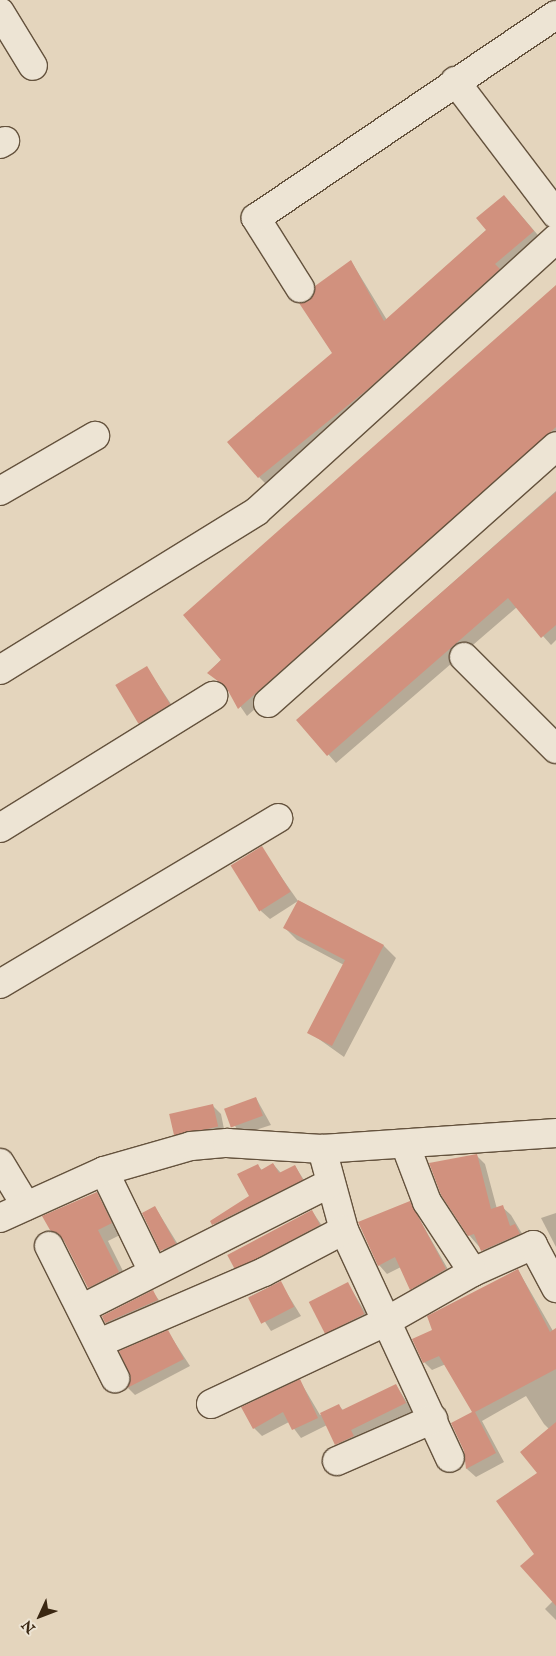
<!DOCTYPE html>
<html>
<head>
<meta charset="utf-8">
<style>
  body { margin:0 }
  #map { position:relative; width:556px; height:1656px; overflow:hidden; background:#e4d5bd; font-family:"IM FELL English",serif }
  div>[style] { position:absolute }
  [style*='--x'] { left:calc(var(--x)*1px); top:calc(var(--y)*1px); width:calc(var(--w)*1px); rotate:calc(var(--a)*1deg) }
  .shadow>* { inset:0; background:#0003 }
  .building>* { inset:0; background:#d1917e; transform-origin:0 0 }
  .roads { filter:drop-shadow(1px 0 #64523d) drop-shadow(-1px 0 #64523d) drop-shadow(0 1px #64523d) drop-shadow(0 -1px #64523d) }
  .minor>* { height:28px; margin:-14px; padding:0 14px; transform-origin:14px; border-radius:14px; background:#ede4d4 }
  span { translate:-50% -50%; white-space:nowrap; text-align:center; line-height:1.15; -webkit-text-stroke:4.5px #ede4d4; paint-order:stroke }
  .north { position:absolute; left:15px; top:1591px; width:50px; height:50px; -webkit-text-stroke:4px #ede4d4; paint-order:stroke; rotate:227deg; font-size:14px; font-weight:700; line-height:20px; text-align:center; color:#3a2712 }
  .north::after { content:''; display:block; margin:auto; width:18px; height:22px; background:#3a2712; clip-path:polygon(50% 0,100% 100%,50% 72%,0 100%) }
</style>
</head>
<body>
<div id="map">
  <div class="shadow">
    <div style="clip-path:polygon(513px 206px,543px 241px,268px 486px,259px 477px,334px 353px,301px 304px,351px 261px,387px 320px)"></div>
    <div style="clip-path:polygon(556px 286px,556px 444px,247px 716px,229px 690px,209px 673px)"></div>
    <div style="clip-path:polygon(556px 491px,556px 640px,551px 645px,517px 607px,336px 763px,298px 720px)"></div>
    <div style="clip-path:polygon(147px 668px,177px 713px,147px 732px,139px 724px)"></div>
    <div style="clip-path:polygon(261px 848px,298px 901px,270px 919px,261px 911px)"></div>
    <div style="clip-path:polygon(299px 901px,384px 946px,396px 958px,344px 1057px,309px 1032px,344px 965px,297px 940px,285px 928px)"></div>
    <div style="clip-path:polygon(256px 1098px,271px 1125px,240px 1135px,226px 1109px)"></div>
    <div style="clip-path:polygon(213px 1106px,221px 1114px,225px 1134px,183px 1143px,175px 1134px)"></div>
    <div style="clip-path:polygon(476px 1155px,485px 1164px,497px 1209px,502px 1207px,511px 1215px,527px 1242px,490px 1259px,469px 1235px)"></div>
    <div style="clip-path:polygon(273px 1164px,281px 1173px,295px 1166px,309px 1188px,221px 1232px,212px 1221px,250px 1197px,257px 1165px,262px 1170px)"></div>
    <div style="clip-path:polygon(96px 1193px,122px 1234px,108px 1241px,129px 1283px,99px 1298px,89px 1287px,67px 1244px,51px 1230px)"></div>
    <div style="clip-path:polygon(410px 1203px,453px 1278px,419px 1297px,401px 1267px,387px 1274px,379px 1265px)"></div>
    <div style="clip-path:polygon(155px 1207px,182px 1251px,168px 1258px,143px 1213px)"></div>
    <div style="clip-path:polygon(312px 1211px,327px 1233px,242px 1275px,235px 1267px)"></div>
    <div style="clip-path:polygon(556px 1213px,556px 1247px,541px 1218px)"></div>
    <div style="clip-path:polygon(518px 1270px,553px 1331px,556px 1329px,556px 1429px,552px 1432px,544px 1424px,526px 1396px,482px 1421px,504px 1462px,476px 1477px,467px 1469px,465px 1451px,473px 1412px,446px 1364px,432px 1370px,424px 1362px,434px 1331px)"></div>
    <div style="clip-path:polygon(280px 1282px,301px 1316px,271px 1331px,249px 1297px)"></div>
    <div style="clip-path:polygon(348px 1284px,372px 1323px,335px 1341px,326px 1332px)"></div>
    <div style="clip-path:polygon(153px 1292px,164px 1307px,113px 1329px,106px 1323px,103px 1317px)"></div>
    <div style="clip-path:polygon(168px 1332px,190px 1366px,135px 1395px,128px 1388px,132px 1378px)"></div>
    <div style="clip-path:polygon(300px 1381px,320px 1415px,339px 1406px,344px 1411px,396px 1385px,413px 1412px,359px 1438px,345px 1452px,327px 1425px,301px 1438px,289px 1422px,262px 1436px,254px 1428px)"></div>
    <div style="clip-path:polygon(556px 1441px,556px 1620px,545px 1609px,553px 1601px,536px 1554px,539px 1473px)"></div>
  </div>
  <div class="building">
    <div style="clip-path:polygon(504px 195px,534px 231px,495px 264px,500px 269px,368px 389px,258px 478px,227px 442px,332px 353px,299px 303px,309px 301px,315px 286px,351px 260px,384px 321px,486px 230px,476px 218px)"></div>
    <div style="clip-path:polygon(556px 285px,556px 427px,238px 709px,226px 687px,207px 673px,221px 660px,183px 615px)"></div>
    <div style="clip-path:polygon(556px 492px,556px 625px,541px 638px,508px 598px,327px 756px,296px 720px)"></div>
    <div style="left:147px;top:666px;width:45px;height:37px;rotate:59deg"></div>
    <div style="left:262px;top:846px;width:54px;height:37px;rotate:58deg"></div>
    <div style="clip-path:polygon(298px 900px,384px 945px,332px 1046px,307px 1033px,345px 960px,283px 928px)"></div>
    <div style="left:256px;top:1097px;width:20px;height:34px;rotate:70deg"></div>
    <div style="left:213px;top:1104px;width:23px;height:45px;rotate:77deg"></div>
    <div style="clip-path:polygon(477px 1154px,491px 1209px,503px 1205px,510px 1226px,515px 1224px,520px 1234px,481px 1251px,474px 1234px,468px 1236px,441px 1195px,429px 1163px)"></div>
    <div style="clip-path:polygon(273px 1163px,279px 1173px,295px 1165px,303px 1180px,212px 1225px,210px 1221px,249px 1196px,237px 1174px,258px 1164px,261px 1170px)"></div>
    <div style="clip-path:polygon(97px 1192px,112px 1223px,98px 1230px,119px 1272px,88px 1288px,63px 1239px,50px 1230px,42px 1216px)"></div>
    <div style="clip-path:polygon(410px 1201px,446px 1269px,410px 1290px,395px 1257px,378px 1266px,358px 1222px)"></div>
    <div style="clip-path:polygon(155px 1206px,176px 1244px,160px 1251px,142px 1213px)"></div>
    <div style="left:312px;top:1210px;width:17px;height:96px;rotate:62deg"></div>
    <div style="clip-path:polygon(518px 1269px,550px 1332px,556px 1328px,556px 1369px,475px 1412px,496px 1453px,466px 1469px,464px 1451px,451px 1423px,472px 1412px,439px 1356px,423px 1363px,412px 1339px,432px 1330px,427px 1316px)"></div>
    <div style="left:281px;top:1281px;width:29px;height:37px;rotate:63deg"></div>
    <div style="left:348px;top:1282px;width:36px;height:44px;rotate:63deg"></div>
    <div style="clip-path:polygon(153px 1290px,158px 1300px,105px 1323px,102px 1316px)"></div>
    <div style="clip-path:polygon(168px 1330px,184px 1359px,127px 1388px,131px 1378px,119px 1351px)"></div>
    <div style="clip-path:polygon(300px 1379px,318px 1418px,292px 1430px,283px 1412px,253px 1429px,241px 1407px)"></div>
    <div style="clip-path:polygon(396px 1384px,406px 1403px,351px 1430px,354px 1436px,335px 1445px,320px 1413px,339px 1404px,342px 1410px)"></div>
    <div style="clip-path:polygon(556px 1422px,556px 1606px,520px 1566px,534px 1554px,496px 1501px,537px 1473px,520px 1452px)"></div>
  </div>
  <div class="roads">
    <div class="minor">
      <div style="--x:0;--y:12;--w:63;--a:58.6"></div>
      <div style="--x:455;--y:81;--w:167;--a:52.8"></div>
      <div style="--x:0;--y:144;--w:6;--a:-31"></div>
      <div style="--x:300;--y:288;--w:83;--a:-122.2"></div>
      <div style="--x:256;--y:218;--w:362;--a:-34.1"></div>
      <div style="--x:0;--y:491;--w:110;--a:-30.1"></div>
      <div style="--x:464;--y:657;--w:130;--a:45"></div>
      <div style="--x:0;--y:670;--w:302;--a:-31.7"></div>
      <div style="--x:257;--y:511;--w:404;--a:-42.3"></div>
      <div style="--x:268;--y:703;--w:386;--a:-41.7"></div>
      <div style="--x:0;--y:828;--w:251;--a:-31.8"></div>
      <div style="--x:0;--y:984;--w:324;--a:-30.8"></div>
      <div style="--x:322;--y:1149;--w:84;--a:74.8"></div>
      <div style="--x:344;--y:1230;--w:251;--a:65.1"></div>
      <div style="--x:0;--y:1163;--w:50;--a:58.8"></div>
      <div style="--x:104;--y:1171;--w:110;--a:64.1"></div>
      <div style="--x:0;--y:1218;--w:114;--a:-24.3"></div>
      <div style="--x:104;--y:1171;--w:91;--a:-16"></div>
      <div style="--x:191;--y:1146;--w:36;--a:-5"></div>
      <div style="--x:227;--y:1143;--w:95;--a:3.6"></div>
      <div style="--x:322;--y:1149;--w:235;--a:-3.9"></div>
      <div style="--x:49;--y:1246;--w:148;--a:63.4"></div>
      <div style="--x:473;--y:1272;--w:66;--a:-24.2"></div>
      <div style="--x:533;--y:1245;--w:49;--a:61.9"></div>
      <div style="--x:83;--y:1308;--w:275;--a:-26.8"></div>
      <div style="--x:99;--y:1343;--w:180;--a:-23.3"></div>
      <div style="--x:264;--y:1272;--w:90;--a:-27.7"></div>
      <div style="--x:211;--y:1404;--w:192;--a:-25.2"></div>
      <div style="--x:385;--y:1322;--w:101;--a:-29.6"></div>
      <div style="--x:473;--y:1272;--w:84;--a:-123.3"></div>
      <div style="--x:427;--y:1202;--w:62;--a:-110.8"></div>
      <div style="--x:337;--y:1461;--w:105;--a:-23.6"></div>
    </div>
  </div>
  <div class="north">N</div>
</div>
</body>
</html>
